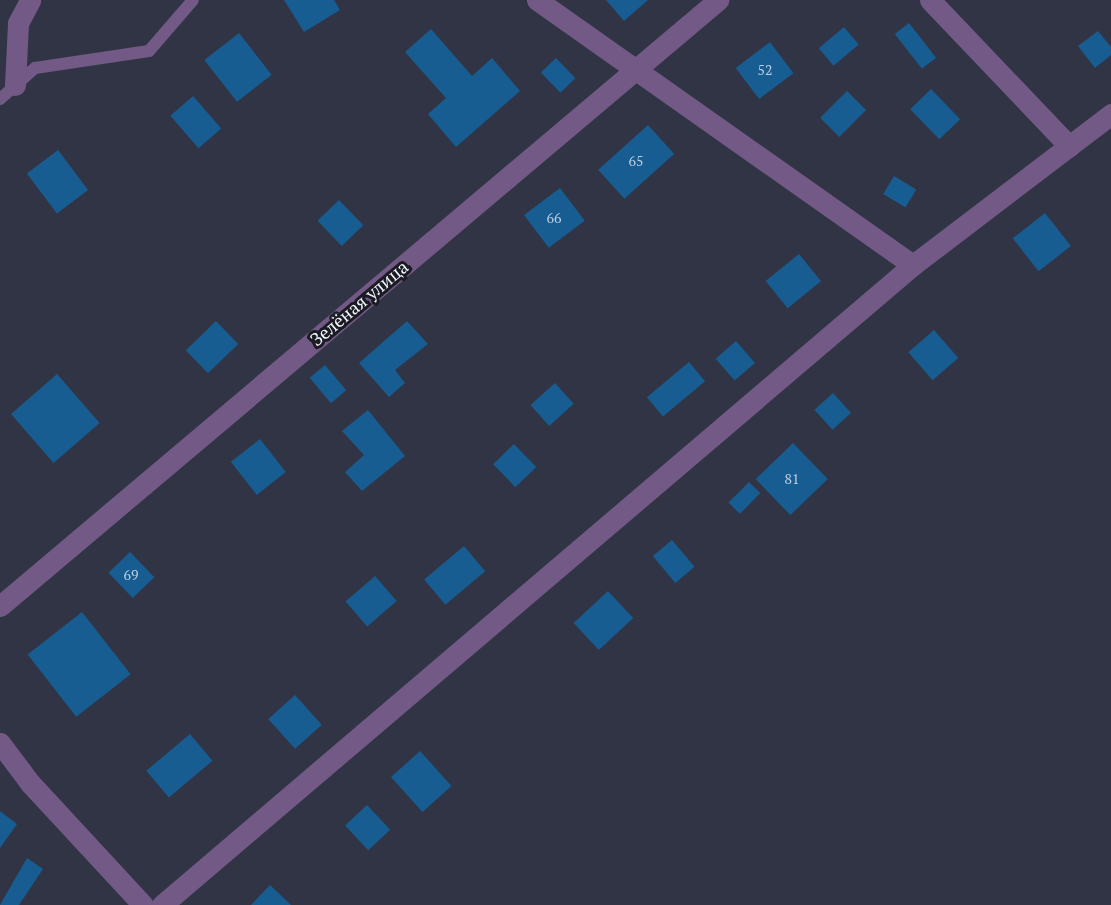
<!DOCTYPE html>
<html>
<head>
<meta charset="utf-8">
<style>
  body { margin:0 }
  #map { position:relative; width:1111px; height:905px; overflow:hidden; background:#313444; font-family:"PT Serif",serif }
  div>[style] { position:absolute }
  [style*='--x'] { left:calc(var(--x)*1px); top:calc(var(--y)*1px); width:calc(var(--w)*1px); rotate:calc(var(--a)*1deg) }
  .building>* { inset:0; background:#175d91; transform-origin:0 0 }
  .service>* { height:12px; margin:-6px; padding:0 6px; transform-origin:6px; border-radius:6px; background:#735a86 }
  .minor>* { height:21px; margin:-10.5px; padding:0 10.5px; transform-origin:10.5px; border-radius:10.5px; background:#735a86 }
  span { translate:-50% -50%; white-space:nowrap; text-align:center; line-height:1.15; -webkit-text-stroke:6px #1b1c23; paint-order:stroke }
  .number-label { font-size:14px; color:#bbcee4 }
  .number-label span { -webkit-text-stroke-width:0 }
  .street-label { font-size:18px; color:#f2f4ff }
</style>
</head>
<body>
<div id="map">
  <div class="building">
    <div style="clip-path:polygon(284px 0,334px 0,340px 10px,304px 32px)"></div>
    <div style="clip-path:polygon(606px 0,648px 0,624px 21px)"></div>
    <div style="left:909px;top:23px;width:44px;height:18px;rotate:52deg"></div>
    <div style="left:844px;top:27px;width:23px;height:33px;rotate:50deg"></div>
    <div style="clip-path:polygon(431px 29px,472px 76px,492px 58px,520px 91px,456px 147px,428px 114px,446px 98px,405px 52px)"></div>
    <div style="clip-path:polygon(1098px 31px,1111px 47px,1111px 55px,1095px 68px,1078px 46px)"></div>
    <div style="left:239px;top:33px;width:53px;height:44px;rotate:52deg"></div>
    <div style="left:770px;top:42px;width:39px;height:43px;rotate:53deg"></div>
    <div style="left:556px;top:58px;width:28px;height:21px;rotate:46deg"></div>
    <div style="left:931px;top:89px;width:42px;height:29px;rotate:46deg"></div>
    <div style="left:847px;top:91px;width:27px;height:38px;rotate:45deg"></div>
    <div style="left:193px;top:96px;width:43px;height:30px;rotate:49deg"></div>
    <div style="left:648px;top:125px;width:39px;height:67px;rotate:48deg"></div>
    <div style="left:58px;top:150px;width:50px;height:39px;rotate:53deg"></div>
    <div style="left:894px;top:176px;width:26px;height:21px;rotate:31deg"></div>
    <div style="left:560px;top:188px;width:41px;height:45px;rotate:53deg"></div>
    <div style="left:339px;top:200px;width:35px;height:30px;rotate:46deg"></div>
    <div style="left:1045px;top:213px;width:42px;height:41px;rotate:52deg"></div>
    <div style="left:799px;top:254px;width:35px;height:43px;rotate:51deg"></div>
    <div style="left:216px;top:321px;width:32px;height:42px;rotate:46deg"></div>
    <div style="clip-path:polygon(407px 321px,428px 344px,395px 370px,405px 383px,389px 397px,359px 363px)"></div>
    <div style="left:934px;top:330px;width:37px;height:34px;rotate:49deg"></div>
    <div style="left:736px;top:341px;width:29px;height:27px;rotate:49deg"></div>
    <div style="left:689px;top:362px;width:25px;height:55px;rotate:50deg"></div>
    <div style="left:325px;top:365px;width:33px;height:20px;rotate:50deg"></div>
    <div style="left:57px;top:374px;width:65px;height:61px;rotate:49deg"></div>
    <div style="left:555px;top:383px;width:28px;height:33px;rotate:48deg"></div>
    <div style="left:833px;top:393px;width:27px;height:25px;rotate:48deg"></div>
    <div style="clip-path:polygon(368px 410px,405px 456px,362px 491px,345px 472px,364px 455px,342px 431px)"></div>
    <div style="left:260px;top:439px;width:42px;height:37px;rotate:52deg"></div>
    <div style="left:793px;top:443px;width:50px;height:52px;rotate:46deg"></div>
    <div style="left:514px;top:444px;width:32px;height:29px;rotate:46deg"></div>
    <div style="left:749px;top:482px;width:16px;height:29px;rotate:45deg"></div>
    <div style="left:672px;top:540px;width:35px;height:25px;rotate:50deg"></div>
    <div style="left:464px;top:546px;width:33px;height:52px;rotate:50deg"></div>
    <div style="left:130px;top:552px;width:35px;height:30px;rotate:46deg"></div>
    <div style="left:375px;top:576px;width:33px;height:39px;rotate:49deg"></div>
    <div style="left:608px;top:591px;width:37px;height:47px;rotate:47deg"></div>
    <div style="left:82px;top:612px;width:79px;height:69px;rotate:52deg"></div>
    <div style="left:295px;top:695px;width:40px;height:36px;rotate:48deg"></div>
    <div style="left:190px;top:734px;width:35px;height:57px;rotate:50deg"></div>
    <div style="left:420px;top:751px;width:47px;height:39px;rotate:48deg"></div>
    <div style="left:367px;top:805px;width:34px;height:30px;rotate:47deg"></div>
    <div style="clip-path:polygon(0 811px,17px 824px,0 848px)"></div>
    <div style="clip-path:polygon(27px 858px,43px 869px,19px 905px,0 905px)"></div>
    <div style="clip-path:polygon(270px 885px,291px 905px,251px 905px)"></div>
  </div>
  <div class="service">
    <div style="--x:0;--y:99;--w:47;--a:-41.5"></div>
    <div style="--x:35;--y:68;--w:115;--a:-8.5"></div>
    <div style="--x:149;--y:51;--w:67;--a:-49.2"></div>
  </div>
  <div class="minor">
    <div style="--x:537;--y:0;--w:460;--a:35.2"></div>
    <div style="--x:930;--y:0;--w:202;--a:46.4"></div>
    <div style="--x:15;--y:85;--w:62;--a:-87.2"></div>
    <div style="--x:18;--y:23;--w:26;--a:-62"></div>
    <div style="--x:0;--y:606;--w:940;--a:-40.16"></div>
    <div style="--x:0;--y:743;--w:50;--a:53.1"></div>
    <div style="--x:30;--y:783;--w:166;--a:47.2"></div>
    <div style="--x:162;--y:905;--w:987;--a:-40.44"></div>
    <div style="--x:913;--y:265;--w:249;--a:-37.3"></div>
  </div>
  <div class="number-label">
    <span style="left:765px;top:70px">52</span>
    <span style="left:636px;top:161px">65</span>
    <span style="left:554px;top:218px">66</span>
    <span style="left:792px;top:479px">81</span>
    <span style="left:131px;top:575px">69</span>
  </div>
  <div class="street-label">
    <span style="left:359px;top:303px;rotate:-40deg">Зелёная улица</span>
  </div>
</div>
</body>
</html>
